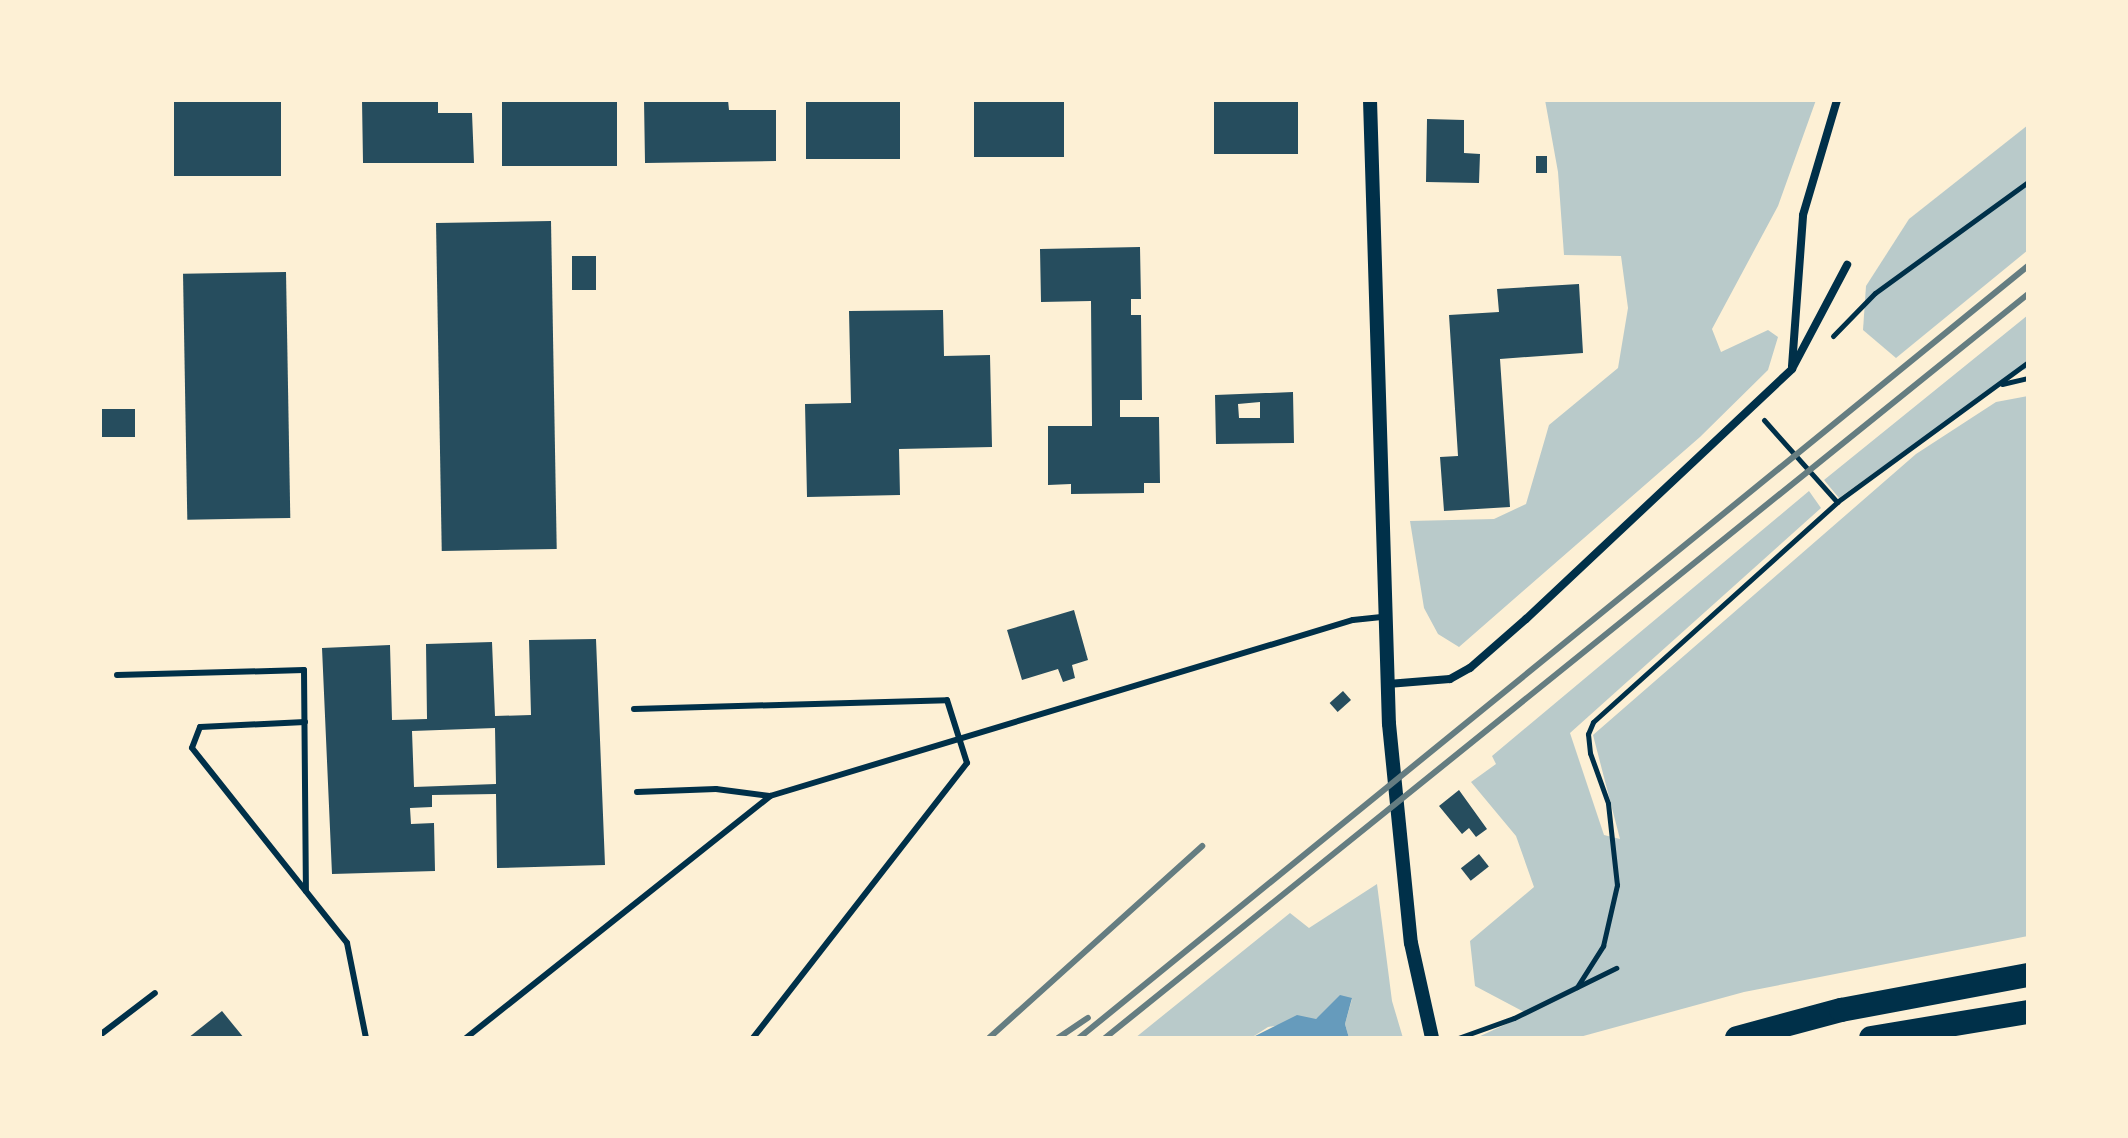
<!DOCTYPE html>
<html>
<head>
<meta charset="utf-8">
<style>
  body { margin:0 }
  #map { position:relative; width:2128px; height:1138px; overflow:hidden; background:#fdf0d5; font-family:Inter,sans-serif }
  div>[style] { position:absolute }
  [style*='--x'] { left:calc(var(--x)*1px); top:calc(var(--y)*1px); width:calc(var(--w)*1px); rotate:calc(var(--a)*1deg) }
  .green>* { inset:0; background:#b9caca }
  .water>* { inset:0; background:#669bbc }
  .building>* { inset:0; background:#264d5e; transform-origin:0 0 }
  .path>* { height:5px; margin:-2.5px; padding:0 2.5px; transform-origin:2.5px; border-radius:2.5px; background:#003049 }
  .service>* { height:6px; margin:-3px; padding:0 3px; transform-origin:3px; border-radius:3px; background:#003049 }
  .minor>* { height:8px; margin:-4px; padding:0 4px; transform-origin:4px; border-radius:4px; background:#003049 }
  .tertiary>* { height:14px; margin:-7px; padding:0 7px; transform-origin:7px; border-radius:7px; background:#003049 }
  .motorway>* { height:24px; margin:-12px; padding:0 12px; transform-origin:12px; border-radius:12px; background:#003049 }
  .rail>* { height:6px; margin:-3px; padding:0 3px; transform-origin:3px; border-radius:3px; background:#657d81 }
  span { translate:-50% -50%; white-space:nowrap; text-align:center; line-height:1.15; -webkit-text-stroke:6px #fdf0d5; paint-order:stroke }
  .frame { position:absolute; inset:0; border:102px solid #fdf0d5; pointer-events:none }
</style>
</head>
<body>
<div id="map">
  <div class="green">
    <div style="clip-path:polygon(1545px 100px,1816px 100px,1778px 206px,1712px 329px,1721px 352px,1768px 330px,1778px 337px,1768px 370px,1700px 437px,1459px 647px,1438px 634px,1424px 608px,1410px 521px,1494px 519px,1526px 504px,1549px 425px,1618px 368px,1628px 308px,1621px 256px,1564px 255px,1558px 172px)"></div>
    <div style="clip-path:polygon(2028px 125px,2028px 250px,1896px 358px,1863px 330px,1866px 286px,1909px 219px)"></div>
    <div style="clip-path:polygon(2028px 315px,2028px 369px,2016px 371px,1839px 498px,1824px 480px)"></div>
    <div style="clip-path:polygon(2028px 396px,2028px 936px,1744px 992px,1576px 1038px,1476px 1038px,1528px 1014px,1475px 986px,1470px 941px,1534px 887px,1516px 836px,1471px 782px,1496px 764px,1492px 756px,1809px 491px,1821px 508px,1570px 733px,1604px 835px,1620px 839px,1593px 735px,1916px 454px,1996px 402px)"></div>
    <div style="clip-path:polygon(1377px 884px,1392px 1001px,1403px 1038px,1349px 1038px,1345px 1024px,1352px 999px,1316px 1019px,1268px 1027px,1251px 1038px,1135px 1038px,1290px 913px,1309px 928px)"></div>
  </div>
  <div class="water">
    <div style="clip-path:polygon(1340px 995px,1352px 998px,1345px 1024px,1349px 1038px,1251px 1038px,1297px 1015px,1316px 1019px)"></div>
  </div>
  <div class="building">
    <div style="left:174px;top:100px;width:107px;height:76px"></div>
    <div style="clip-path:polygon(362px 100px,438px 100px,438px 113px,472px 113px,474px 163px,363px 163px)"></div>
    <div style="left:502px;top:100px;width:115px;height:66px"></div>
    <div style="clip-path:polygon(644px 100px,728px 100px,729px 110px,776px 110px,776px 161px,645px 163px)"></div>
    <div style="left:806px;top:100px;width:94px;height:59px"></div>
    <div style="left:974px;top:100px;width:90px;height:57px"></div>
    <div style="left:1214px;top:100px;width:84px;height:54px"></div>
    <div style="clip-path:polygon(1427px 119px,1464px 120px,1464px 153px,1480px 154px,1479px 183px,1426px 182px)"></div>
    <div style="left:1536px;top:156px;width:11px;height:17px"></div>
    <div style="left:551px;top:221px;width:328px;height:115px;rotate:89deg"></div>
    <div style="clip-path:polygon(1140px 247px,1141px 299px,1131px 299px,1131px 315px,1141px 315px,1142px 400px,1120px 400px,1120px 417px,1159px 417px,1160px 483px,1144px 483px,1144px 493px,1071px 494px,1071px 484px,1048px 485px,1048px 426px,1092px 426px,1091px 301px,1041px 302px,1040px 249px)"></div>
    <div style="left:596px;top:256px;width:34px;height:24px;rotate:90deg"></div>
    <div style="left:286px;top:272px;width:246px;height:103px;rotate:89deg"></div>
    <div style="clip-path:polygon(1579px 284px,1583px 353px,1500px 359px,1510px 507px,1444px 511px,1440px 457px,1458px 456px,1449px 315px,1499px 312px,1497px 289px)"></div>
    <div style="clip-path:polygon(943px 310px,944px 356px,990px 355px,992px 447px,899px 449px,900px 495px,807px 497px,805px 404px,851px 403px,849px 311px)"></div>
    <div style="clip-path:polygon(evenodd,1293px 392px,1294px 443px,1216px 444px,1215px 395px,1293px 392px,1260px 402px,1260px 418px,1239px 418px,1238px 404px,1260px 402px)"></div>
    <div style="left:135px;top:409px;width:28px;height:35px;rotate:90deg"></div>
    <div style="clip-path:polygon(1074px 610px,1088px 660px,1072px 665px,1075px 678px,1063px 682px,1058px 669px,1022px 680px,1007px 630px)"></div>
    <div style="clip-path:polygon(evenodd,596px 639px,605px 865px,497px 868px,496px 794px,432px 795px,432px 807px,410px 808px,411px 824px,434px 823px,435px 871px,332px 874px,322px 648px,390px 645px,392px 720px,427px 719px,426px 644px,492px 642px,495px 716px,531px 715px,529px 640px,596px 639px,495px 728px,496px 784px,414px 787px,412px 731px,495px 728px)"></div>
    <div style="left:1343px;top:691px;width:12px;height:18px;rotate:48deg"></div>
    <div style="clip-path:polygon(1459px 790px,1487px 829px,1476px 837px,1469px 828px,1462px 834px,1439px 806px)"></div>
    <div style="left:1479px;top:854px;width:16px;height:23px;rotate:52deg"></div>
    <div style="clip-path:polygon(222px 1011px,244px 1038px,188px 1038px)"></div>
  </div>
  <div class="path">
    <div style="--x:1833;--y:336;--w:60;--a:-45.7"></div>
    <div style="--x:1875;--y:293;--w:189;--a:-36"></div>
    <div style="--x:2002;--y:384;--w:27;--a:-13"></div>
    <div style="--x:1764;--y:420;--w:110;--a:48.3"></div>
    <div style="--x:1577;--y:987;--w:49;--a:-57.6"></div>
    <div style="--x:1603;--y:946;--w:63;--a:-77.1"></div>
    <div style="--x:1617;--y:885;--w:82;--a:-96.3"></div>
    <div style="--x:1608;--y:803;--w:53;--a:-109.8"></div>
    <div style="--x:1590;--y:753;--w:19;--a:-96"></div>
    <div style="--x:1588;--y:734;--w:13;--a:-67"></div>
    <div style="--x:1593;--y:722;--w:329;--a:-42"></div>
    <div style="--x:1837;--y:502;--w:237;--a:-36.2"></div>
    <div style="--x:1458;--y:1038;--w:59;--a:-19.7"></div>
    <div style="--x:1514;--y:1018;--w:114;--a:-26.1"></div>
  </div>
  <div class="service">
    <div style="--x:117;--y:675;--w:187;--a:-1.5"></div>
    <div style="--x:304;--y:670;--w:221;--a:89.5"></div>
    <div style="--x:634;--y:709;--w:313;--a:-1.6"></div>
    <div style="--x:947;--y:700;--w:66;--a:72.4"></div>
    <div style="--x:967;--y:763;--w:348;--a:127.9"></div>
    <div style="--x:305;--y:722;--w:105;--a:177.3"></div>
    <div style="--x:200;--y:727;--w:22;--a:111"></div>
    <div style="--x:192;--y:748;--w:249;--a:51.5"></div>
    <div style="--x:347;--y:943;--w:97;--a:78.7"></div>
    <div style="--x:637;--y:792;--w:79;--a:-2.2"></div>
    <div style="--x:716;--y:789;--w:54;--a:7.4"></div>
    <div style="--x:100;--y:1035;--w:69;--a:-37.4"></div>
    <div style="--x:466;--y:1038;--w:389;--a:-38.5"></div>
    <div style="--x:770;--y:796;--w:609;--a:-16.8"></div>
    <div style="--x:1353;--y:620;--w:31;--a:-6"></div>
  </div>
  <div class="minor">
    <div style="--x:1792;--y:366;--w:151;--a:-85.8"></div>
    <div style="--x:1803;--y:215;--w:120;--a:-73.5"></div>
    <div style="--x:1388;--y:684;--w:62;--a:-4.6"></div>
    <div style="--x:1450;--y:679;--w:23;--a:-29"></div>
    <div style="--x:1470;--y:668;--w:74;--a:-41.2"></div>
    <div style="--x:1526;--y:619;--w:365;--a:-43.2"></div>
    <div style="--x:1792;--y:369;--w:118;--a:-62.1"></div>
  </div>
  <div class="tertiary">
    <div style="--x:1370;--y:100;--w:624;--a:88.26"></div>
    <div style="--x:1389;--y:724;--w:220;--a:84.3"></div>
    <div style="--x:1411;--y:943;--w:97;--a:77.5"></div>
  </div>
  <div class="motorway">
    <div style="--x:1737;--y:1038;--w:108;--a:-15.1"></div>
    <div style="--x:1841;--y:1010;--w:190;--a:-10.6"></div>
    <div style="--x:1871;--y:1038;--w:159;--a:-9.4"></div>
  </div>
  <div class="rail">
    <div style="--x:989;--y:1038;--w:287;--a:-42"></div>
    <div style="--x:1058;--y:1038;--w:36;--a:-34"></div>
    <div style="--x:1079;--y:1038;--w:1223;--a:-39.13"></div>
    <div style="--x:1105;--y:1038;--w:1186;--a:-38.87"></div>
  </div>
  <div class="frame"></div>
</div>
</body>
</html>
